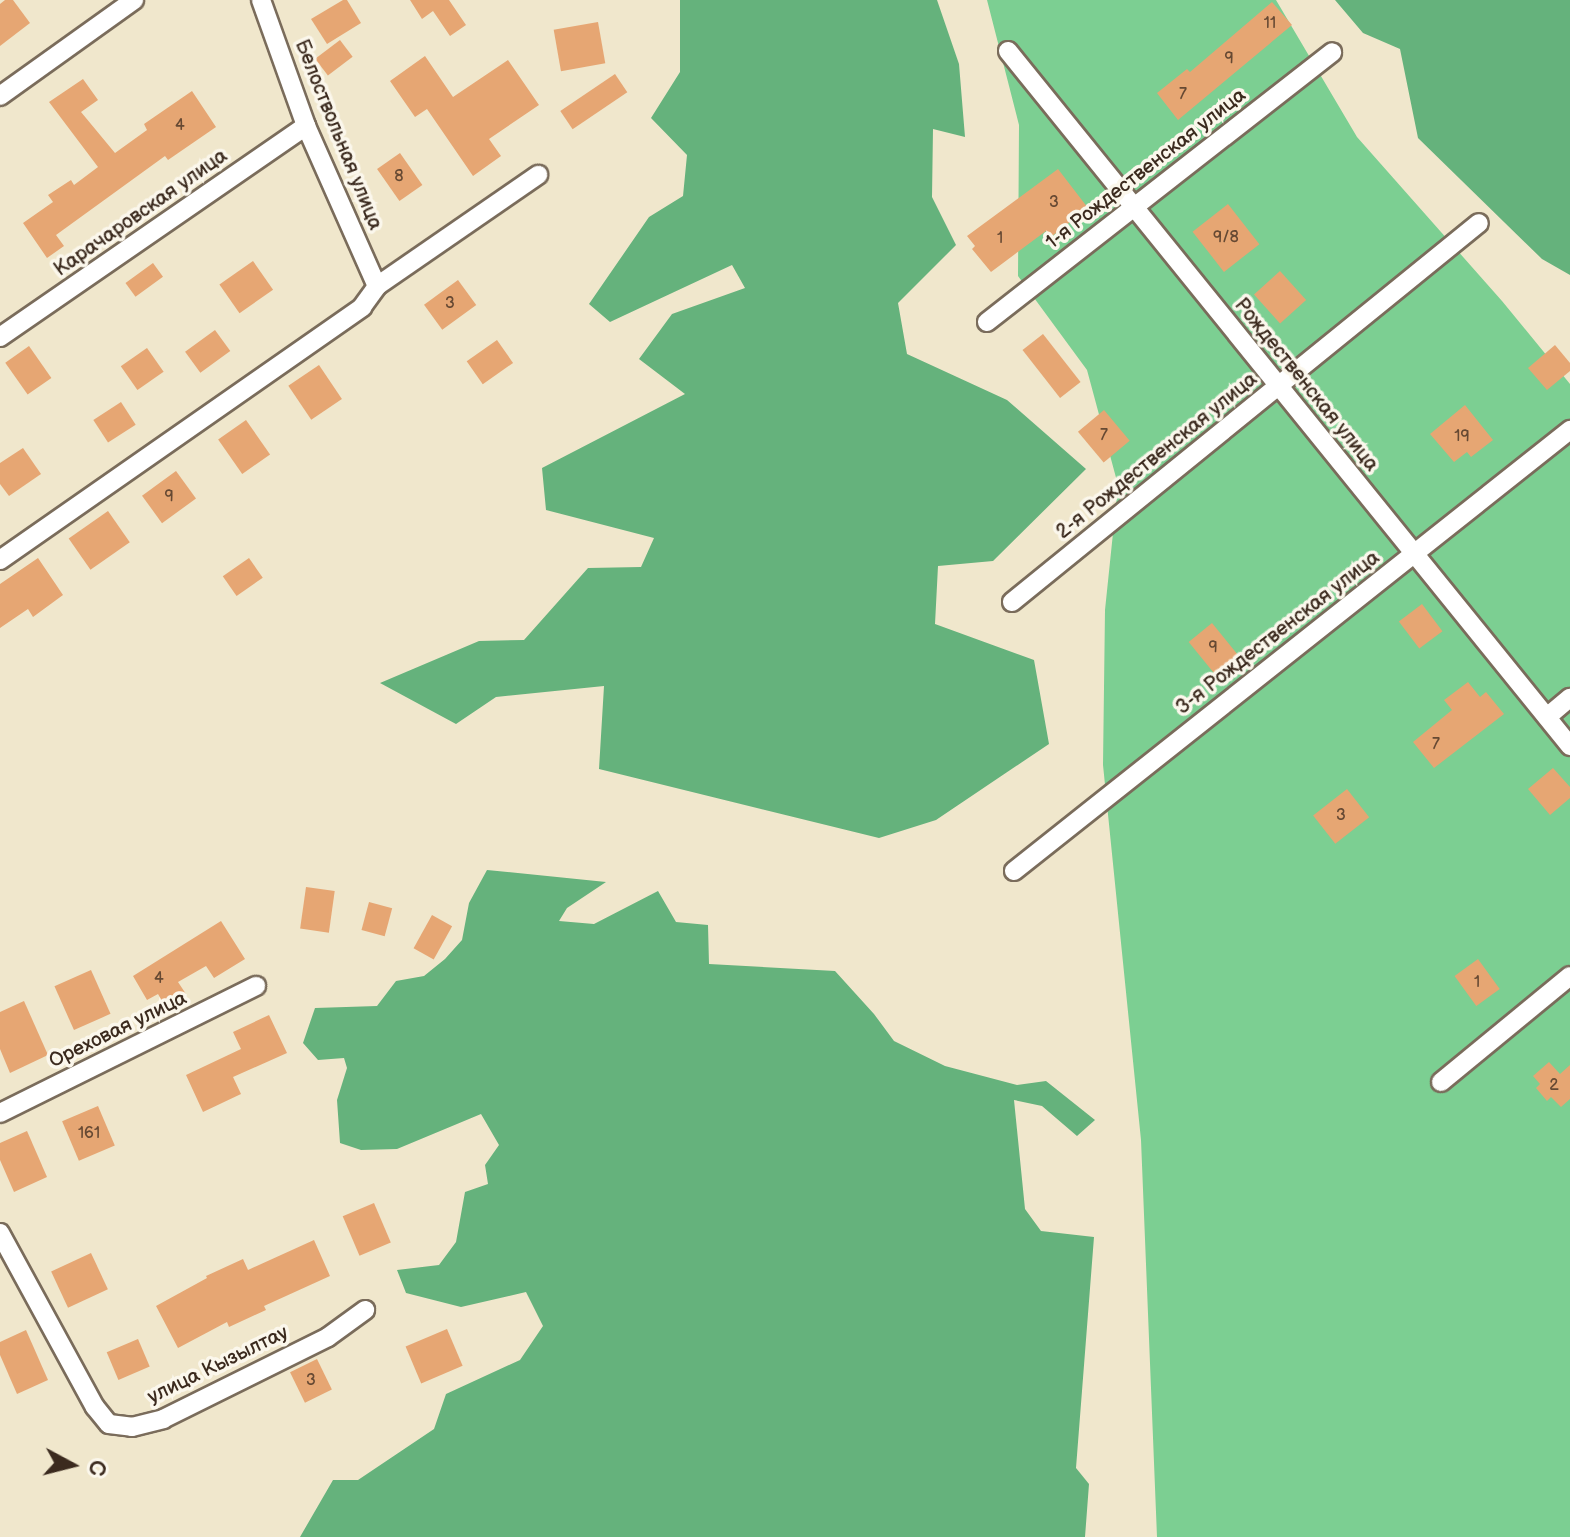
<!DOCTYPE html>
<html>
<head>
<meta charset="utf-8">
<style>
  body { margin:0 }
  #map { position:relative; width:1570px; height:1537px; overflow:hidden; background:#f0e7cc; font-family:"Balsamiq Sans",sans-serif }
  div>[style] { position:absolute }
  [style*='--x'] { left:calc(var(--x)*1px); top:calc(var(--y)*1px); width:calc(var(--w)*1px); rotate:calc(var(--a)*1deg) }
  .green>* { inset:0; background:#7ccf92 }
  .forest>* { inset:0; background:#65b27c }
  .building>* { inset:0; background:#e6a673; transform-origin:0 0 }
  .roads { filter:drop-shadow(2px 0 #7a6c5b) drop-shadow(-2px 0 #7a6c5b) drop-shadow(0 2px #7a6c5b) drop-shadow(0 -2px #7a6c5b) }
  .street>* { height:18px; margin:-9px; padding:0 9px; transform-origin:9px; border-radius:9px; background:#fff }
  span { translate:-50% -50%; white-space:nowrap; text-align:center; line-height:1.15; -webkit-text-stroke:7px #fbf7ec; paint-order:stroke }
  .number-label { font-size:16px; color:#664933 }
  .number-label span { -webkit-text-stroke-width:0 }
  .street-label { font-size:20px; color:#3b2a1e }
  .north { position:absolute; left:32px; top:1425px; width:80px; height:80px; -webkit-text-stroke:6px #fbf7ec; paint-order:stroke; rotate:97deg; font-size:22px; font-weight:700; line-height:32px; text-align:center; color:#3b2a1e }
  .north::after { content:''; display:block; margin:auto; width:28px; height:36px; background:#3b2a1e; clip-path:polygon(50% 0,100% 100%,50% 72%,0 100%) }
</style>
</head>
<body>
<div id="map">
  <div class="green">
    <div style="clip-path:polygon(987px 0,1276px 0,1357px 137px,1502px 301px,1570px 384px,1570px 1537px,1157px 1537px,1141px 1140px,1103px 765px,1105px 610px,1118px 485px,1087px 370px,1018px 276px,1019px 125px)"></div>
  </div>
  <div class="forest">
    <div style="clip-path:polygon(680px 0,937px 0,959px 64px,965px 137px,933px 129px,932px 197px,956px 245px,898px 303px,907px 354px,1007px 400px,1086px 469px,993px 561px,938px 566px,935px 624px,1034px 660px,1049px 744px,936px 820px,879px 838px,599px 769px,604px 686px,496px 697px,456px 724px,380px 683px,479px 641px,524px 640px,588px 568px,641px 567px,654px 538px,546px 510px,542px 468px,685px 394px,639px 359px,672px 314px,745px 288px,732px 265px,610px 322px,589px 304px,649px 217px,683px 196px,687px 155px,651px 118px,680px 72px)"></div>
    <div style="clip-path:polygon(1335px 0,1570px 0,1570px 275px,1542px 259px,1418px 138px,1400px 49px,1363px 33px)"></div>
    <div style="clip-path:polygon(487px 870px,606px 882px,567px 908px,559px 921px,594px 924px,658px 891px,676px 922px,708px 925px,709px 964px,835px 971px,874px 1014px,894px 1041px,945px 1066px,1017px 1085px,1046px 1081px,1095px 1120px,1077px 1136px,1042px 1106px,1014px 1100px,1025px 1209px,1041px 1231px,1094px 1237px,1076px 1468px,1089px 1484px,1085px 1537px,300px 1537px,333px 1480px,358px 1480px,434px 1429px,446px 1394px,520px 1360px,543px 1326px,526px 1292px,461px 1307px,406px 1293px,397px 1270px,439px 1265px,456px 1242px,465px 1192px,488px 1184px,485px 1165px,499px 1145px,481px 1114px,397px 1149px,361px 1150px,340px 1143px,337px 1100px,347px 1068px,344px 1058px,318px 1060px,303px 1043px,315px 1008px,377px 1006px,396px 981px,424px 976px,445px 959px,462px 940px,469px 903px)"></div>
  </div>
  <div class="building">
    <div style="clip-path:polygon(5px 0,13px 0,30px 23px,0 46px,0 4px)"></div>
    <div style="clip-path:polygon(343px 0,347px 0,361px 23px,327px 44px,311px 19px)"></div>
    <div style="clip-path:polygon(410px 0,449px 0,466px 25px,450px 36px,433px 11px,422px 19px)"></div>
    <div style="clip-path:polygon(1272px 2px,1292px 25px,1178px 120px,1157px 93px,1187px 69px,1190px 72px)"></div>
    <div style="left:598px;top:22px;width:42px;height:45px;rotate:80deg"></div>
    <div style="left:340px;top:40px;width:21px;height:31px;rotate:53deg"></div>
    <div style="clip-path:polygon(425px 56px,453px 97px,508px 60px,539px 105px,489px 139px,501px 156px,473px 176px,427px 109px,415px 117px,390px 81px)"></div>
    <div style="left:615px;top:74px;width:22px;height:66px;rotate:56deg"></div>
    <div style="clip-path:polygon(83px 79px,98px 100px,81px 112px,115px 153px,147px 130px,144px 124px,192px 91px,216px 127px,168px 160px,165px 156px,56px 235px,64px 246px,47px 258px,23px 223px,53px 202px,48px 195px,71px 180px,74px 185px,98px 167px,49px 102px)"></div>
    <div style="left:400px;top:153px;width:39px;height:28px;rotate:55deg"></div>
    <div style="clip-path:polygon(1058px 169px,1088px 208px,1051px 237px,1046px 231px,991px 272px,972px 249px,975px 246px,967px 236px)"></div>
    <div style="left:1228px;top:204px;width:51px;height:45px;rotate:52deg"></div>
    <div style="left:253px;top:261px;width:35px;height:41px;rotate:55deg"></div>
    <div style="left:153px;top:263px;width:17px;height:34px;rotate:54deg"></div>
    <div style="left:1280px;top:271px;width:39px;height:35px;rotate:48deg"></div>
    <div style="left:458px;top:280px;width:31px;height:42px;rotate:54deg"></div>
    <div style="left:215px;top:330px;width:26px;height:37px;rotate:54deg"></div>
    <div style="left:1043px;top:334px;width:61px;height:26px;rotate:52deg"></div>
    <div style="left:497px;top:340px;width:28px;height:37px;rotate:55deg"></div>
    <div style="clip-path:polygon(1555px 345px,1570px 363px,1570px 371px,1547px 390px,1528px 368px)"></div>
    <div style="left:29px;top:346px;width:39px;height:29px;rotate:55deg"></div>
    <div style="left:147px;top:348px;width:29px;height:32px;rotate:55deg"></div>
    <div style="left:319px;top:365px;width:41px;height:37px;rotate:56deg"></div>
    <div style="left:121px;top:402px;width:27px;height:33px;rotate:57deg"></div>
    <div style="clip-path:polygon(1465px 405px,1493px 440px,1471px 457px,1467px 452px,1454px 462px,1430px 434px)"></div>
    <div style="left:1104px;top:410px;width:40px;height:34px;rotate:50deg"></div>
    <div style="left:246px;top:420px;width:42px;height:34px;rotate:55deg"></div>
    <div style="clip-path:polygon(23px 448px,41px 474px,9px 496px,0 484px,0 463px)"></div>
    <div style="left:176px;top:471px;width:34px;height:42px;rotate:54deg"></div>
    <div style="left:108px;top:511px;width:38px;height:48px;rotate:55deg"></div>
    <div style="clip-path:polygon(38px 558px,63px 595px,33px 617px,28px 609px,0 628px,0 584px)"></div>
    <div style="left:249px;top:558px;width:24px;height:32px;rotate:55deg"></div>
    <div style="left:1422px;top:604px;width:34px;height:29px;rotate:53deg"></div>
    <div style="left:1212px;top:623px;width:41px;height:30px;rotate:51deg"></div>
    <div style="clip-path:polygon(1468px 682px,1480px 697px,1486px 692px,1504px 714px,1434px 768px,1413px 742px,1452px 710px,1444px 700px)"></div>
    <div style="clip-path:polygon(1553px 768px,1570px 787px,1570px 798px,1550px 815px,1528px 789px)"></div>
    <div style="left:1347px;top:789px;width:36px;height:43px;rotate:52deg"></div>
    <div style="left:306px;top:887px;width:29px;height:42px;rotate:8deg"></div>
    <div style="left:369px;top:902px;width:24px;height:29px;rotate:15deg"></div>
    <div style="left:432px;top:915px;width:23px;height:38px;rotate:29deg"></div>
    <div style="clip-path:polygon(221px 921px,245px 959px,214px 978px,206px 966px,178px 982px,186px 994px,165px 1006px,158px 994px,147px 1000px,133px 976px)"></div>
    <div style="left:1478px;top:959px;width:37px;height:29px;rotate:54deg"></div>
    <div style="left:91px;top:970px;width:48px;height:40px;rotate:66deg"></div>
    <div style="clip-path:polygon(24px 1001px,48px 1055px,10px 1073px,0 1049px,0 1012px)"></div>
    <div style="clip-path:polygon(269px 1015px,287px 1053px,233px 1077px,241px 1094px,203px 1112px,186px 1075px,241px 1049px,233px 1032px)"></div>
    <div style="clip-path:polygon(1549px 1062px,1560px 1074px,1570px 1065px,1570px 1099px,1561px 1107px,1551px 1097px,1547px 1101px,1536px 1088px,1540px 1084px,1533px 1076px)"></div>
    <div style="left:98px;top:1106px;width:43px;height:39px;rotate:67deg"></div>
    <div style="clip-path:polygon(27px 1131px,47px 1177px,14px 1192px,0 1160px,0 1143px)"></div>
    <div style="left:374px;top:1203px;width:43px;height:34px;rotate:67deg"></div>
    <div style="clip-path:polygon(314px 1240px,330px 1276px,264px 1306px,266px 1310px,229px 1327px,227px 1322px,178px 1348px,156px 1306px,207px 1278px,206px 1276px,243px 1259px,248px 1270px)"></div>
    <div style="left:91px;top:1253px;width:40px;height:44px;rotate:65deg"></div>
    <div style="left:447px;top:1329px;width:40px;height:45px;rotate:67deg"></div>
    <div style="clip-path:polygon(26px 1330px,48px 1380px,17px 1394px,0 1355px,0 1342px)"></div>
    <div style="left:138px;top:1339px;width:30px;height:34px;rotate:67deg"></div>
    <div style="left:317px;top:1359px;width:34px;height:30px;rotate:64deg"></div>
  </div>
  <div class="roads">
    <div class="street">
      <div style="--x:261;--y:0;--w:134;--a:70.3"></div>
      <div style="--x:306;--y:126;--w:175;--a:66.1"></div>
      <div style="--x:1008;--y:51;--w:894;--a:51.04"></div>
      <div style="--x:0;--y:96;--w:165;--a:-35.6"></div>
      <div style="--x:987;--y:322;--w:438;--a:-38"></div>
      <div style="--x:0;--y:337;--w:372;--a:-34.6"></div>
      <div style="--x:0;--y:560;--w:442;--a:-34.9"></div>
      <div style="--x:362;--y:307;--w:26;--a:-54"></div>
      <div style="--x:377;--y:286;--w:196;--a:-34.6"></div>
      <div style="--x:1012;--y:602;--w:601;--a:-39.06"></div>
      <div style="--x:1547;--y:717;--w:30;--a:-40"></div>
      <div style="--x:1014;--y:871;--w:710;--a:-38.42"></div>
      <div style="--x:1441;--y:1082;--w:167;--a:-39.4"></div>
      <div style="--x:0;--y:1113;--w:286;--a:-26.4"></div>
      <div style="--x:0;--y:1233;--w:198;--a:61.4"></div>
      <div style="--x:95;--y:1407;--w:22;--a:51"></div>
      <div style="--x:109;--y:1424;--w:23;--a:7"></div>
      <div style="--x:132;--y:1427;--w:32;--a:-14"></div>
      <div style="--x:163;--y:1419;--w:184;--a:-26.4"></div>
      <div style="--x:328;--y:1337;--w:46;--a:-36.1"></div>
    </div>
  </div>
  <div class="number-label">
    <span style="left:1270px;top:24px">11</span>
    <span style="left:1229px;top:59px">9</span>
    <span style="left:1183px;top:95px">7</span>
    <span style="left:180px;top:126px">4</span>
    <span style="left:399px;top:177px">8</span>
    <span style="left:1054px;top:203px">3</span>
    <span style="left:1226px;top:238px">9/8</span>
    <span style="left:1000px;top:239px">1</span>
    <span style="left:450px;top:304px">3</span>
    <span style="left:1104px;top:436px">7</span>
    <span style="left:1462px;top:437px">19</span>
    <span style="left:169px;top:497px">9</span>
    <span style="left:1213px;top:648px">9</span>
    <span style="left:1436px;top:745px">7</span>
    <span style="left:1341px;top:816px">3</span>
    <span style="left:159px;top:979px">4</span>
    <span style="left:1477px;top:983px">1</span>
    <span style="left:1554px;top:1086px">2</span>
    <span style="left:89px;top:1134px">161</span>
    <span style="left:311px;top:1381px">3</span>
  </div>
  <div class="street-label">
    <span style="left:338px;top:135px;rotate:68deg">Белоствольная улица</span>
    <span style="left:1146px;top:169px;rotate:-38deg">1-я Рождественская улица</span>
    <span style="left:141px;top:213px;rotate:-35deg">Карачаровская улица</span>
    <span style="left:1306px;top:385px;rotate:51deg">Рождественская улица</span>
    <span style="left:1157px;top:456px;rotate:-39deg">2-я Рождественская улица</span>
    <span style="left:1278px;top:633px;rotate:-38deg">3-я Рождественская улица</span>
    <span style="left:118px;top:1030px;rotate:-26deg">Ореховая улица</span>
    <span style="left:218px;top:1365px;rotate:-26deg">улица Кызылтау</span>
  </div>
  <div class="north">С</div>
</div>
</body>
</html>
